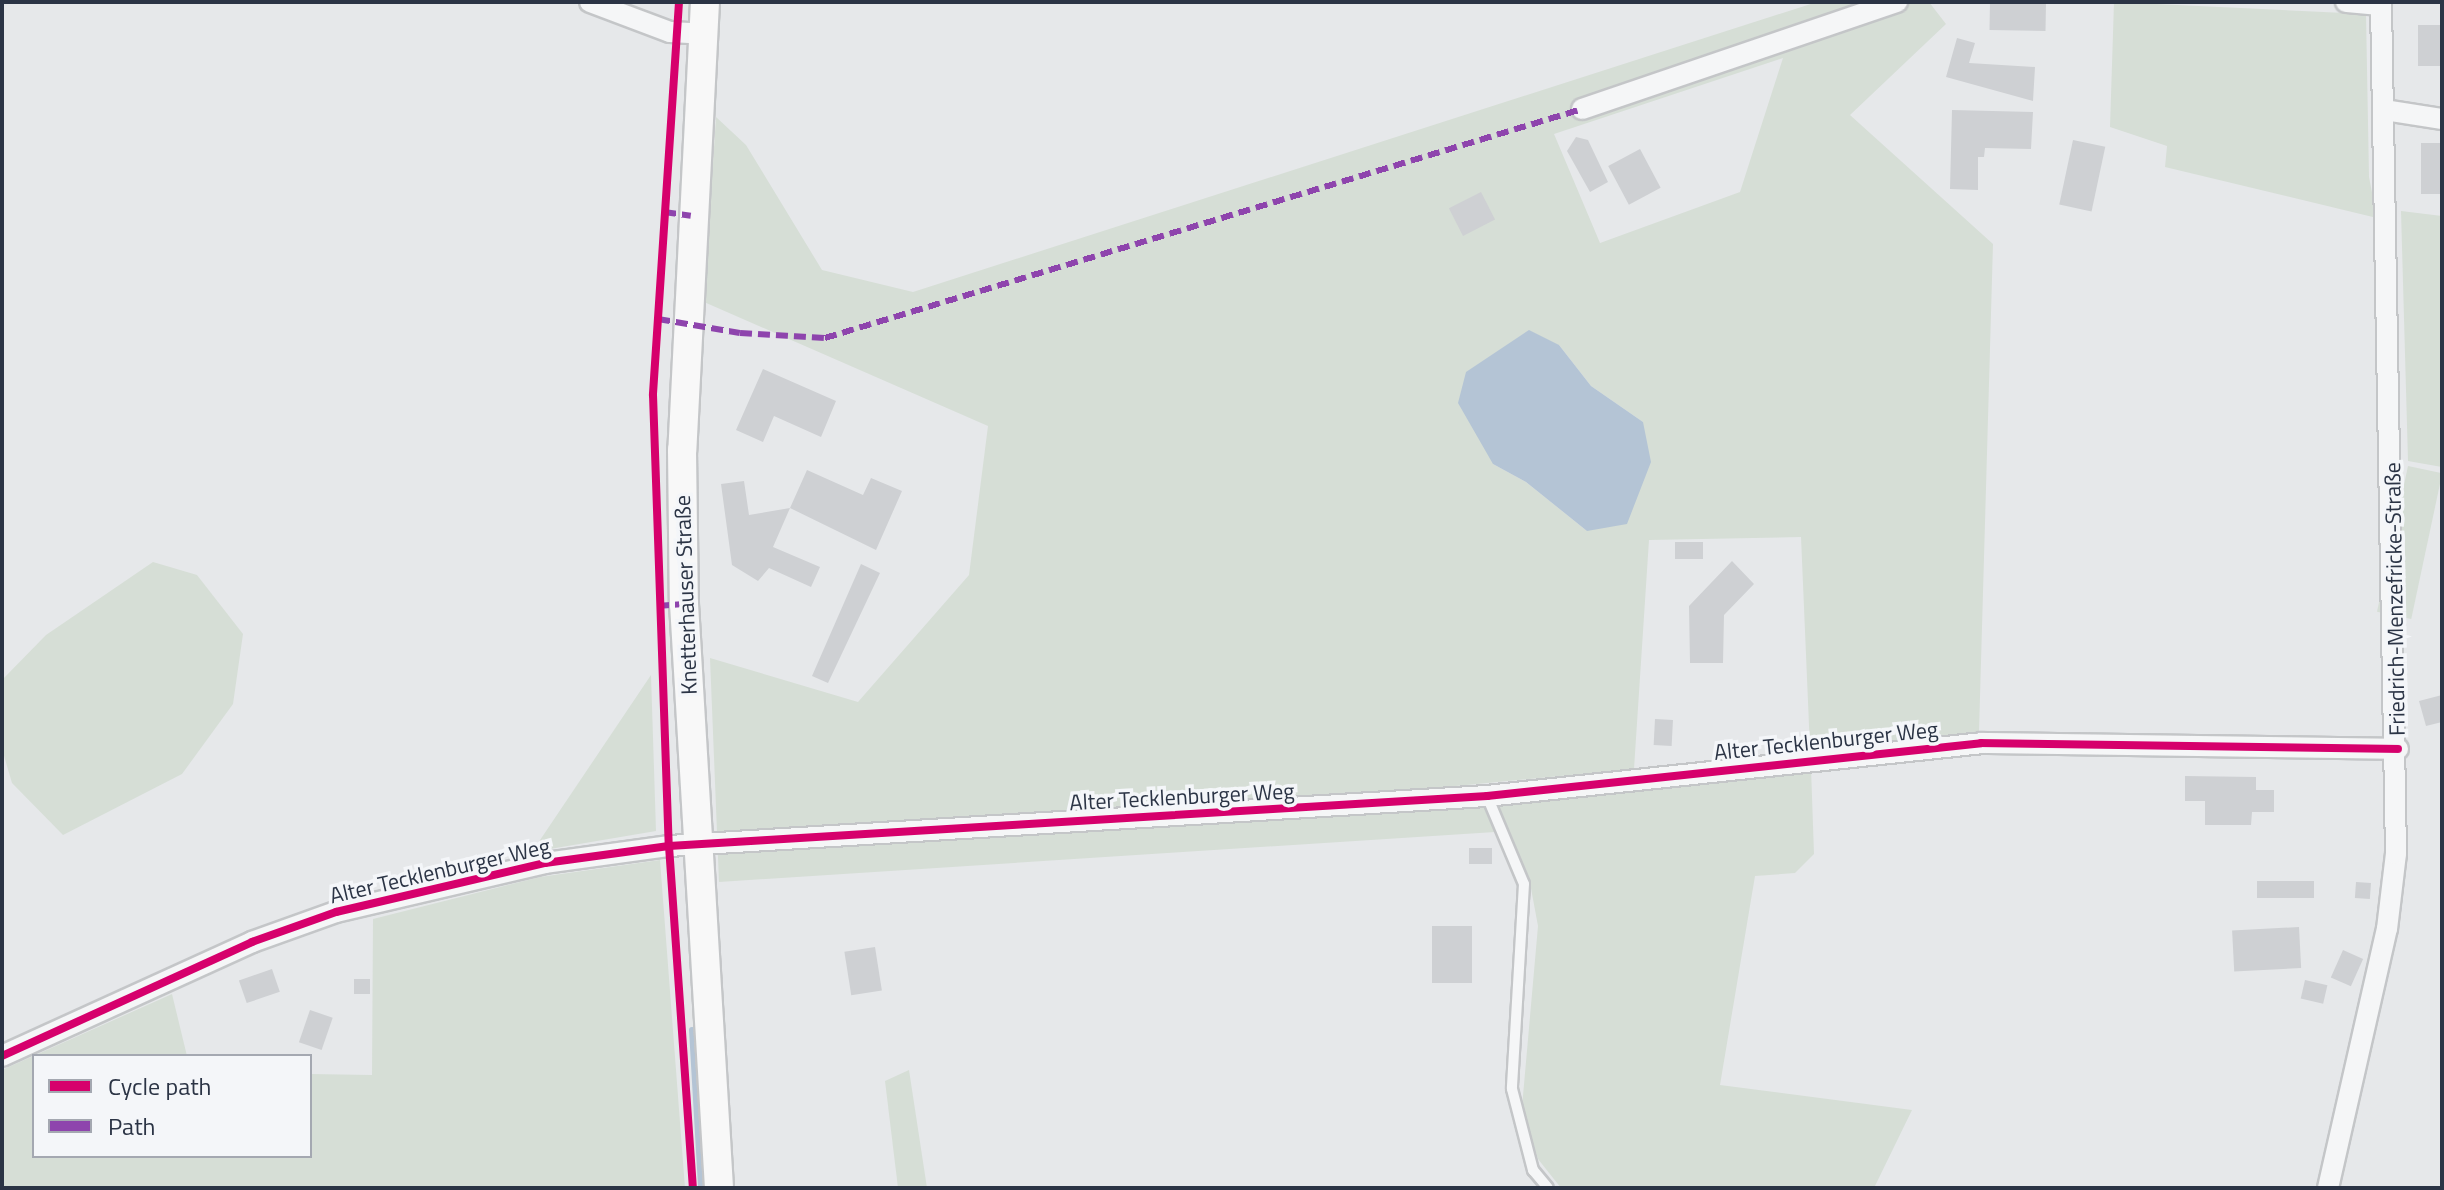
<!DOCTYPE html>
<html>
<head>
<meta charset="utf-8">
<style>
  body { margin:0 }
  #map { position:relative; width:2444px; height:1190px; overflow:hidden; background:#e6e8ea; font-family:"Titillium Web",sans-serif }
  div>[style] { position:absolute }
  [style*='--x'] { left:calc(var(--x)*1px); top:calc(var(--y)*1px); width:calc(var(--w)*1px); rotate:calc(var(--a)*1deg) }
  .green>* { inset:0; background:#d6ded6; transform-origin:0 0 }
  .water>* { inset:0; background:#b4c4d5 }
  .stream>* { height:6px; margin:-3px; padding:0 3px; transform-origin:3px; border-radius:3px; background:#b4c4d5 }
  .building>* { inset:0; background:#ced0d3; transform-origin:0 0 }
  .roads { filter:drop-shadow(2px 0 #c4c6c8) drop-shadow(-2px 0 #c4c6c8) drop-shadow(0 2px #c4c6c8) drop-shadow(0 -2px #c4c6c8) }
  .lane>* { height:10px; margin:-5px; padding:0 5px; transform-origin:5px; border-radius:5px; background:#f5f6f7 }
  .street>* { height:20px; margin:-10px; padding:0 10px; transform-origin:10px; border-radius:10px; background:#f5f6f7 }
  .secondary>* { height:28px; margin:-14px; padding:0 14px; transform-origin:14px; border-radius:14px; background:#f8f8f8 }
  .quiet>* { height:6px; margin-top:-3px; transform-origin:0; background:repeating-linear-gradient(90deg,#8e44ad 0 12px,transparent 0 18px) }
  .cycleway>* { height:8px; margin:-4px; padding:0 4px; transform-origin:4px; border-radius:4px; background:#d6006c }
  span { translate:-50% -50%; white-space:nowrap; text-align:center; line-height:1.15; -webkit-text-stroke:7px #f4f6f9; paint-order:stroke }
  .street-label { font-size:22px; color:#2b3445 }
  .frame { position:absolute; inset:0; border:4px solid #2b3445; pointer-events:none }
  .legend { position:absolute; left:32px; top:1054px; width:280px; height:104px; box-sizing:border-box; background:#f4f6f9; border:2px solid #a4a8b1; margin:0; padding:10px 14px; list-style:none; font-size:24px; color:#2b3445 }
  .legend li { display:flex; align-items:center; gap:16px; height:40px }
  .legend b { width:40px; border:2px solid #a4a8b1 }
</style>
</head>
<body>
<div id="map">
  <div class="green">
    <div style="clip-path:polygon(evenodd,1817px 2px,1929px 2px,1946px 24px,1850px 115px,1993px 244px,1979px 732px,1810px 749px,1801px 537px,1649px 540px,1634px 769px,1404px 791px,1811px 768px,1814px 854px,1795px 873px,1755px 876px,1720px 1085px,1912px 1110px,1874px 1188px,1561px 1188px,1538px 1159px,1522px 1107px,1538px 926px,1530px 883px,1495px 832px,719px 882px,710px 658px,858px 702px,969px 575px,988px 426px,704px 302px,716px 117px,746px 145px,822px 270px,913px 292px,1817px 2px,1783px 58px,1740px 192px,1600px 243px,1554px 134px,1783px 58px,1817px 2px,1559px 345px,1591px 386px,1643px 422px,1587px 531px,1526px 482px,1493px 464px,1559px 345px)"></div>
    <div style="clip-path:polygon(2114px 2px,2366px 14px,2369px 177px,2377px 218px,2165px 167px,2167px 146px,2110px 127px)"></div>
    <div style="clip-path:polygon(2401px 211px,2442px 216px,2442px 467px,2408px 461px)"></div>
    <div style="left:2408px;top:466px;width:35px;height:149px;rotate:12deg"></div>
    <div style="clip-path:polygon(153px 562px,197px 575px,243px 634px,233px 704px,182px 774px,63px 835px,12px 783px,2px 749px,2px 680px,46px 635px)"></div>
    <div style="clip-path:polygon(651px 675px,656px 831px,532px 852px)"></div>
    <div style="clip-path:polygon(660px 860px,685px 1188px,2px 1188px,2px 1070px,172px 994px,187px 1056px,34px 1056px,34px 1156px,310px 1156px,310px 1074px,372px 1075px,373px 919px,540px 877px)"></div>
    <div style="clip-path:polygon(909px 1070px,927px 1188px,898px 1188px,885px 1081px)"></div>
  </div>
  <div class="water">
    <div style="clip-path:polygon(1529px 330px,1559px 345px,1591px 386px,1643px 422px,1651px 462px,1627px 524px,1587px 531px,1526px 482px,1493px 464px,1458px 403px,1466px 372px)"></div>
  </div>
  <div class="stream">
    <div style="--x:692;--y:1030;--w:158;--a:86.7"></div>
  </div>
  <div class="building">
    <div style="left:1990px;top:2px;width:56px;height:28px;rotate:1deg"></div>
    <div style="left:2418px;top:25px;width:24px;height:41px"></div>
    <div style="clip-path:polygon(1957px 38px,1975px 43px,1969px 63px,2035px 67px,2033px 101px,1946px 77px)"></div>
    <div style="clip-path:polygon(1952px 110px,2033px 112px,2031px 149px,1985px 148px,1984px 157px,1978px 157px,1978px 190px,1950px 189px)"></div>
    <div style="clip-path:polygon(1576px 137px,1588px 140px,1608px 182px,1590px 192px,1567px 151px)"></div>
    <div style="left:2073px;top:140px;width:33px;height:66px;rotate:12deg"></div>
    <div style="left:2421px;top:143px;width:21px;height:51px"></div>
    <div style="left:1640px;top:149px;width:44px;height:36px;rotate:62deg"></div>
    <div style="left:1481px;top:192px;width:31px;height:36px;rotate:63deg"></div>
    <div style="clip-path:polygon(763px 369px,836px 401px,821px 437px,774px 416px,763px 442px,736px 430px)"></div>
    <div style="clip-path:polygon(807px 470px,863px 495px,871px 478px,902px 491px,876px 550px,790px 508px)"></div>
    <div style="clip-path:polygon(744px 481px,749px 515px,790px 508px,773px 547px,820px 567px,811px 587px,769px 568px,758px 581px,732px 565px,721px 484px)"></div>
    <div style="left:1703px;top:542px;width:17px;height:28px;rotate:90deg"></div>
    <div style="clip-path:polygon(1732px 561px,1754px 584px,1724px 615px,1723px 663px,1690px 663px,1689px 606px)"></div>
    <div style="clip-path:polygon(861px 564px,880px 573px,828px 683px,812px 676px)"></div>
    <div style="clip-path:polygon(2442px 695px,2442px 722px,2426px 726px,2419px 701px)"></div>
    <div style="left:1655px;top:719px;width:18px;height:26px;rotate:3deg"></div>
    <div style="clip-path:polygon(2185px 776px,2256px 777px,2256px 790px,2274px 790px,2274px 812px,2252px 812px,2251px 825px,2205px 825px,2205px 801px,2185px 801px)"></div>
    <div style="left:1492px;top:848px;width:16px;height:23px;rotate:90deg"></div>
    <div style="left:2257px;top:881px;width:57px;height:17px"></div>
    <div style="left:2356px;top:882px;width:15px;height:16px;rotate:4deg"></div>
    <div style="left:1472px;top:926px;width:57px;height:40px;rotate:90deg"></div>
    <div style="left:2299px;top:927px;width:41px;height:67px;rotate:87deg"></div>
    <div style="left:875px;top:947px;width:44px;height:31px;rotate:81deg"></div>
    <div style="left:2343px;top:950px;width:22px;height:30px;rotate:24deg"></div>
    <div style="left:272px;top:969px;width:24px;height:35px;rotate:71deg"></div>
    <div style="left:354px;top:979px;width:16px;height:15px"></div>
    <div style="left:2305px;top:980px;width:23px;height:19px;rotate:13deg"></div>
    <div style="left:310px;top:1010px;width:24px;height:34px;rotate:19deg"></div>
  </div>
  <div class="roads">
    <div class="lane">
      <div style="--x:1487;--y:796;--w:95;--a:67.2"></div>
      <div style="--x:1524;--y:884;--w:205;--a:93.4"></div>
      <div style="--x:1512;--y:1089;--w:84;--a:75.5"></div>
      <div style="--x:1533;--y:1170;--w:23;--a:50"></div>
    </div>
    <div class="street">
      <div style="--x:590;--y:2;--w:85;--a:20.6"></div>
      <div style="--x:670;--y:32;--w:34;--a:3"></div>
      <div style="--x:2346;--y:2;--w:35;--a:5"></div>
      <div style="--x:1582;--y:109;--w:333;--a:-18.8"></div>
      <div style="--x:2384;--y:110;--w:59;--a:8.8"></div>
      <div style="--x:2;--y:1056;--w:275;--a:-24.5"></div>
      <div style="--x:252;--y:942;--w:89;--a:-19.7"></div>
      <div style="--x:336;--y:912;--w:215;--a:-13.2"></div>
      <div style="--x:545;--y:863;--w:125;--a:-7.8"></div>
      <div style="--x:669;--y:846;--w:820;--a:-3.5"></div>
      <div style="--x:1487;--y:796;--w:497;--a:-6.1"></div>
      <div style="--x:1981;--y:743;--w:417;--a:0.8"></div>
      <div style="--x:2328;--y:1188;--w:266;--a:-77.2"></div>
      <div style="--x:2387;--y:929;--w:76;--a:-83.2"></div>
      <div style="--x:2396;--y:854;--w:852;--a:-91.01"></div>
    </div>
    <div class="secondary">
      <div style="--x:705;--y:2;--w:449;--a:92.9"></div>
      <div style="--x:682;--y:450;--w:154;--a:89.3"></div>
      <div style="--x:684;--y:604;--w:585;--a:86.57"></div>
    </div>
  </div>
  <div class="quiet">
    <div style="--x:664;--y:212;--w:27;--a:8"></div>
    <div style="--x:658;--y:319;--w:83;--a:9.7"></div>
    <div style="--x:740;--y:333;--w:85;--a:3.4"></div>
    <div style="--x:825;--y:338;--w:791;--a:-16.83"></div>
    <div style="--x:657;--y:606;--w:27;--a:-4"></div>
  </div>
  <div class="cycleway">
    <div style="--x:679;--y:2;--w:394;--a:93.8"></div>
    <div style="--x:653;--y:395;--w:451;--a:88"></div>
    <div style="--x:669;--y:846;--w:343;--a:86"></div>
    <div style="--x:2;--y:1056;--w:275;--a:-24.5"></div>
    <div style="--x:252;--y:942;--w:89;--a:-19.7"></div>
    <div style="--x:336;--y:912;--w:215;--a:-13.2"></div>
    <div style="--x:545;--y:863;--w:125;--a:-7.8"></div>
    <div style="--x:669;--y:846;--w:820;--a:-3.5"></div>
    <div style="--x:1487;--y:796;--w:497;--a:-6.1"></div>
    <div style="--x:1981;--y:743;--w:417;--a:0.8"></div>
  </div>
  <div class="street-label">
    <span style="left:686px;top:595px;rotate:-92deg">Knetterhauser Straße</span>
    <span style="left:2395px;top:599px;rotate:-91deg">Friedrich-Menzefricke-Straße</span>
    <span style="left:1826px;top:741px;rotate:-6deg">Alter Tecklenburger Weg</span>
    <span style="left:1182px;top:797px;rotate:-3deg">Alter Tecklenburger Weg</span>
    <span style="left:440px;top:871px;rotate:-13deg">Alter Tecklenburger Weg</span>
  </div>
  <div class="frame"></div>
  <ul class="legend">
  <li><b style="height:10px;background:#d6006c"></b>Cycle path</li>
  <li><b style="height:10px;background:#8e44ad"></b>Path</li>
  </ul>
</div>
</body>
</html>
